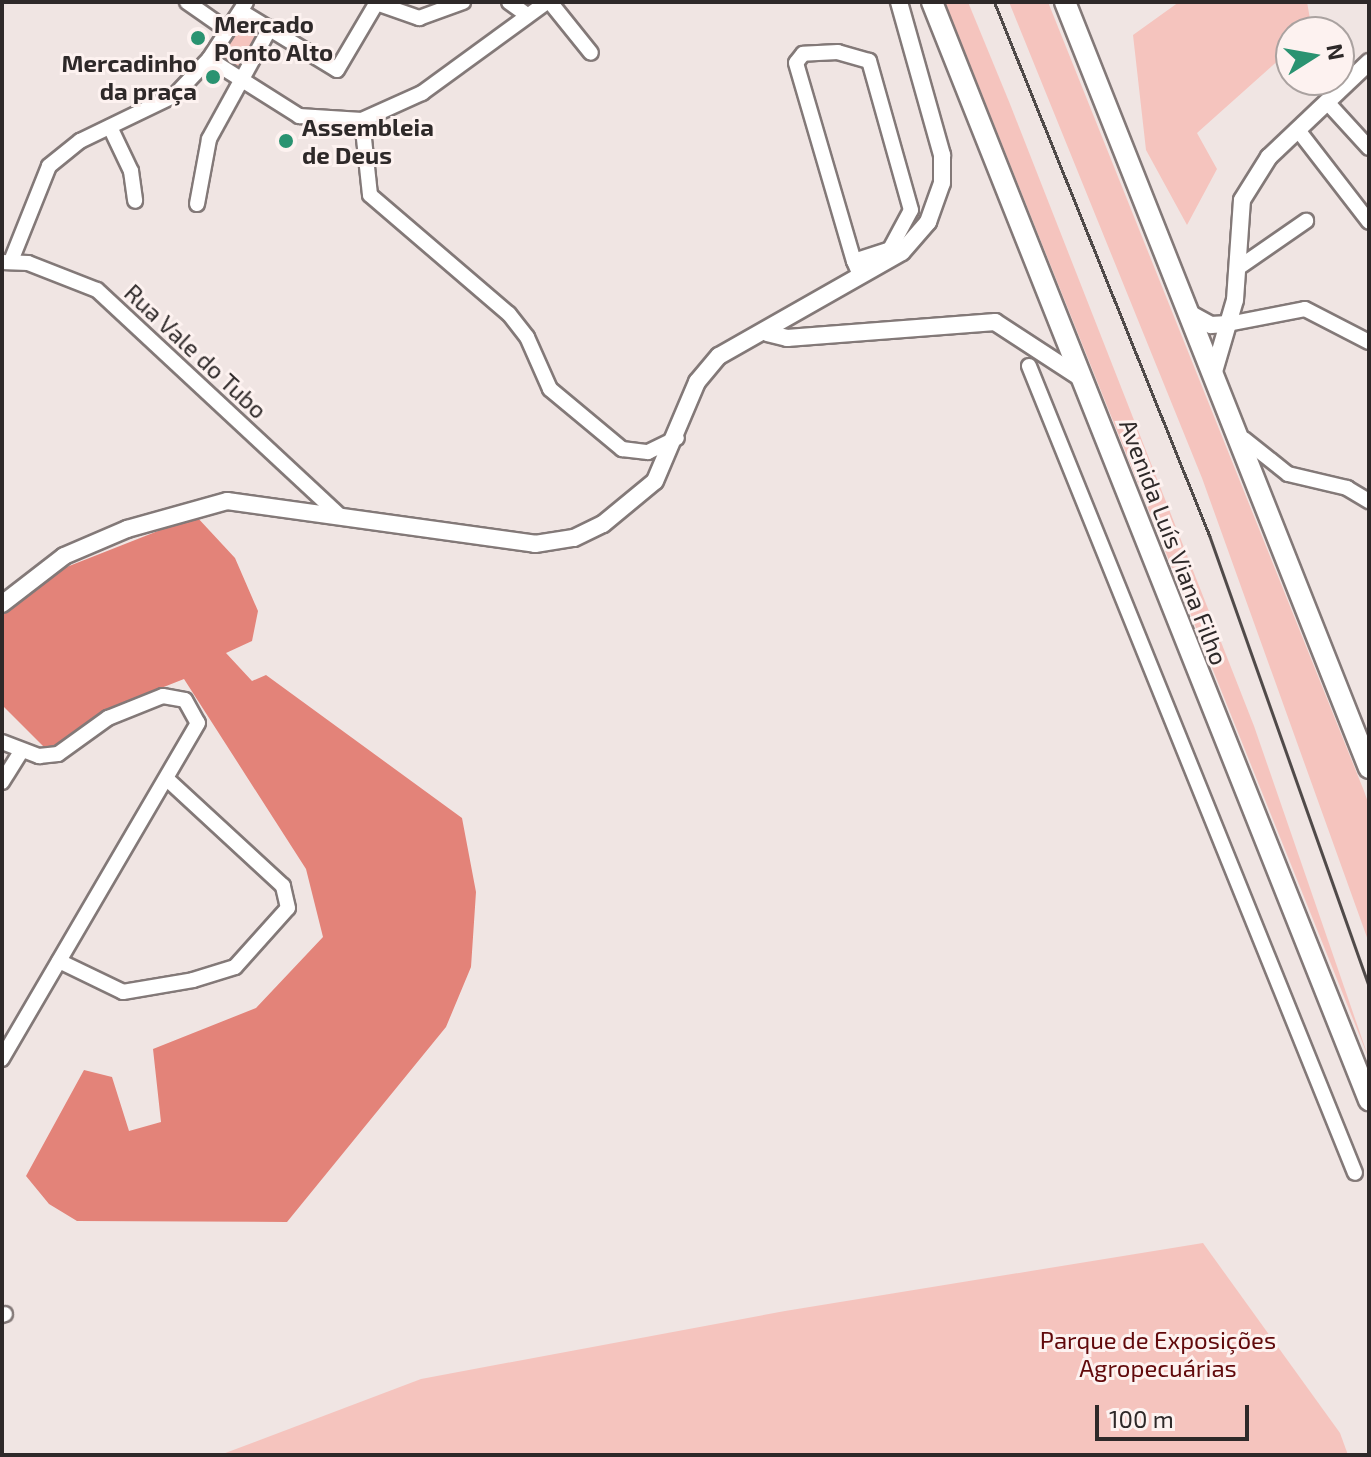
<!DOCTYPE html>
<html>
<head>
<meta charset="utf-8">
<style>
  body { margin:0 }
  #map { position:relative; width:1371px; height:1457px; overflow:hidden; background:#f0e5e3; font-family:"Exo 2",sans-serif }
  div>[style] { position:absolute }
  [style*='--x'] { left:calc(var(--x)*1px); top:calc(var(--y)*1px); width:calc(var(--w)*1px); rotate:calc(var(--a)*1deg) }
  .green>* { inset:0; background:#f5c4be; transform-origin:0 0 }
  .forest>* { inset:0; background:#e38379 }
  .roads { filter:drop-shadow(2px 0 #837978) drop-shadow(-2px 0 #837978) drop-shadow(0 2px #837978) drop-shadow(0 -2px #837978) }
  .minor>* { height:14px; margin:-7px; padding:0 7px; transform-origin:7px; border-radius:7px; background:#fff }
  .major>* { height:16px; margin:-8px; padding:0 8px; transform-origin:8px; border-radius:8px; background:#fff }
  .highway>* { height:20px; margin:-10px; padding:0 10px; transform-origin:10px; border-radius:10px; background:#fff }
  .rail>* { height:3px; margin:-1.5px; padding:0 1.5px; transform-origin:1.5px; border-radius:1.5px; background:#504a49 }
  .dots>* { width:22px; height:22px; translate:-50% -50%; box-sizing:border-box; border:4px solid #fdf2f0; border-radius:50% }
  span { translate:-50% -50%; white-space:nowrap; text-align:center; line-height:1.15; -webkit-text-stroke:6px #fdf2f0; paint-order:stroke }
  .poi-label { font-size:24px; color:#2e2929; font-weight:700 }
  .left { translate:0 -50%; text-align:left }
  .right { translate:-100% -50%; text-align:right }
  .street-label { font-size:24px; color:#2e2929 }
  .park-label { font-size:24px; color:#61090b }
  .frame { position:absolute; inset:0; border:4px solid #2e2929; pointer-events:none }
  .north { position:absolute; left:1275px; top:16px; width:80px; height:80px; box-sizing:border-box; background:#fdf2f0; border:2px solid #aaa2a0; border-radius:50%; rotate:79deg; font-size:22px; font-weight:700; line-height:32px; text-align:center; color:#2e2929 }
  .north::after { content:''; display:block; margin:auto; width:28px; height:36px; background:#2a9371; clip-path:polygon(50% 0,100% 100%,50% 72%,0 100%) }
  .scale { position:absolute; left:1095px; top:1405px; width:154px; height:36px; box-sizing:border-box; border:4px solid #2e2929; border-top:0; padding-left:10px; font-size:24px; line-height:28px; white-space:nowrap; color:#2e2929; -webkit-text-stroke:6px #fdf2f0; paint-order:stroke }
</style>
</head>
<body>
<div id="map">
  <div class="green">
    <div style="clip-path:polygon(945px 2px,968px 2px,1010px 104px,1254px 726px,1369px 1059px)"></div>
    <div style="clip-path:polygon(1009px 2px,1048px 2px,1364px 791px,1369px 805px,1369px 943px,1202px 478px)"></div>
    <div style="clip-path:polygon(1179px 2px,1307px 2px,1312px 30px,1291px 32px,1291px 49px,1197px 133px,1217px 169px,1187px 225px,1146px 150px,1133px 35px)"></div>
    <div style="left:242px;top:16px;width:26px;height:46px;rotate:32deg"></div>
    <div style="clip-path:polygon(1203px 1243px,1340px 1433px,1348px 1455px,220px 1455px,421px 1379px,785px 1311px)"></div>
  </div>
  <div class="forest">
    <div style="clip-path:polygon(196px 516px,235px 558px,258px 611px,252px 641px,226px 653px,252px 681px,266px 675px,462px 818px,476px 892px,471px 967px,446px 1027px,287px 1222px,77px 1221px,49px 1204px,26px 1176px,84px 1070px,112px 1077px,129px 1131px,161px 1122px,153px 1049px,256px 1008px,323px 937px,306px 869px,184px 679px,108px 709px,57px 745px,44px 747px,2px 705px,2px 614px,64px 568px)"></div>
  </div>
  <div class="roads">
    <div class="minor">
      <div style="--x:187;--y:2;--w:49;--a:35"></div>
      <div style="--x:509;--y:2;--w:22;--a:36"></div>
      <div style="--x:550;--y:2;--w:65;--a:51.2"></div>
      <div style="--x:376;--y:3;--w:46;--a:19.2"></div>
      <div style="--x:419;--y:18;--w:47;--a:-20"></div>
      <div style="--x:242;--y:12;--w:111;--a:31.4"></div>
      <div style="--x:337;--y:70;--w:79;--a:-59.5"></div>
      <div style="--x:209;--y:59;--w:107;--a:32.3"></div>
      <div style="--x:299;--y:116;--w:63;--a:3.6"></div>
      <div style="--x:362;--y:120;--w:66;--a:-24.2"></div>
      <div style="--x:422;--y:93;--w:155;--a:-36.1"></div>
      <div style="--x:1327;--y:102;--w:62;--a:47.6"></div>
      <div style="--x:362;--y:120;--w:75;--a:83.9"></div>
      <div style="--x:370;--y:195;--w:183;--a:40.6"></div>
      <div style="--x:509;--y:314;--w:29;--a:52"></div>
      <div style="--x:527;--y:337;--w:57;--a:66.1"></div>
      <div style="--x:550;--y:389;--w:94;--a:39.8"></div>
      <div style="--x:622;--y:449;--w:26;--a:7"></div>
      <div style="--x:648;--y:452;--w:32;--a:-26"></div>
      <div style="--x:110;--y:127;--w:49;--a:64.5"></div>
      <div style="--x:131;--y:171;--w:30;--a:82"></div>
      <div style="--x:1298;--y:130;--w:116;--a:52.3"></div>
      <div style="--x:197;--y:204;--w:66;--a:-79.5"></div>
      <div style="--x:209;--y:139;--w:127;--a:-61.2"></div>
      <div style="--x:11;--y:261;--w:102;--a:-68.2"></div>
      <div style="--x:49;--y:166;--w:40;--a:-39"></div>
      <div style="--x:80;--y:141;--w:106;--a:-25.8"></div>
      <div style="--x:175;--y:95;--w:50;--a:-46.6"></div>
      <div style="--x:209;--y:59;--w:68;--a:-57"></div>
      <div style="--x:854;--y:261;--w:38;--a:-18"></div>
      <div style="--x:890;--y:249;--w:44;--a:-61.7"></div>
      <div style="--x:911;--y:210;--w:155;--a:-105.7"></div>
      <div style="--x:869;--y:61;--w:32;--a:-164"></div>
      <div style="--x:838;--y:52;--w:35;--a:177"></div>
      <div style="--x:803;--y:54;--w:11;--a:128"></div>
      <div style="--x:796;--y:63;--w:206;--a:73.7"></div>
      <div style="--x:854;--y:261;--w:15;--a:67"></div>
      <div style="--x:2;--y:262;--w:26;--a:2"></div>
      <div style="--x:28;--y:263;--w:74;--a:21.4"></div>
      <div style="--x:97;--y:290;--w:328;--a:42.9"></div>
      <div style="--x:1238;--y:268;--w:83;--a:-34.7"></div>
      <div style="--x:1228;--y:324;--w:78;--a:-11"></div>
      <div style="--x:1305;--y:309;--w:72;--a:27.3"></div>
      <div style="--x:1029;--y:366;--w:870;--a:68"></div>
      <div style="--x:1244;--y:439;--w:56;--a:38.5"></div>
      <div style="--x:1288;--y:474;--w:61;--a:13.3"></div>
      <div style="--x:1347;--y:488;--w:26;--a:31"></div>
      <div style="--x:2;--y:742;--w:40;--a:21"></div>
      <div style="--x:39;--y:756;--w:19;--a:-6"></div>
      <div style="--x:58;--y:754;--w:62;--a:-35.8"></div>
      <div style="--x:108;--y:718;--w:59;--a:-21.8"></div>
      <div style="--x:163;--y:696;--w:22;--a:10"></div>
      <div style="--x:185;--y:700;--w:26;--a:61"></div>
      <div style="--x:198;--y:723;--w:389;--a:120.3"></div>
      <div style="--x:2;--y:782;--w:36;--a:-58"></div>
      <div style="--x:59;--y:961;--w:71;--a:25.8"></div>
      <div style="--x:123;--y:992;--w:71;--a:-9.7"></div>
      <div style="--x:193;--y:980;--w:44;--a:-17.2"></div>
      <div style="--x:235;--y:967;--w:79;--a:-48.1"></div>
      <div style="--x:288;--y:908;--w:23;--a:-103"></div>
      <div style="--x:283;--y:886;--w:158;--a:-137.3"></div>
      <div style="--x:2;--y:1315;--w:3;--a:-18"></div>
    </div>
    <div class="major">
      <div style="--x:1189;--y:313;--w:25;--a:29"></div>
      <div style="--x:1211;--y:325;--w:17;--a:-3"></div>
      <div style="--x:767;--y:333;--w:21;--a:14"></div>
      <div style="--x:787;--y:338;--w:209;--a:-4.4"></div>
      <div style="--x:995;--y:322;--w:103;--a:33.1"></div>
      <div style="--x:1213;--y:375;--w:78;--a:-73.7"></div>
      <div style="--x:1235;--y:300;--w:100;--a:-86"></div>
      <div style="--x:1242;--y:200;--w:51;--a:-57.9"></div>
      <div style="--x:1269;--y:157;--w:138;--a:-43.5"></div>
      <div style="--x:2;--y:604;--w:78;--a:-37.7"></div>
      <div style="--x:64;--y:556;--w:69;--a:-23.2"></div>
      <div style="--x:127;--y:529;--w:104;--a:-15.6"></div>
      <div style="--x:227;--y:501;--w:311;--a:7.9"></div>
      <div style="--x:535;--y:544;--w:39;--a:-9"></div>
      <div style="--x:574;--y:538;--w:32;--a:-26"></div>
      <div style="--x:603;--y:524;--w:67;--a:-39.6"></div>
      <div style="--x:655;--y:481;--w:108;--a:-67"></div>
      <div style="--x:697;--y:382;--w:34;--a:-50"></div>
      <div style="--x:719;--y:356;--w:210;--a:-29.6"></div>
      <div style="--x:902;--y:252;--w:40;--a:-49"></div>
      <div style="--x:928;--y:222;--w:41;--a:-70.3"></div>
      <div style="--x:942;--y:183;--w:28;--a:-90"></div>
      <div style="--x:942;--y:155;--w:159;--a:-105.7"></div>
    </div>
    <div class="highway">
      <div style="--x:932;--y:2;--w:1182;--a:68.3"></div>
      <div style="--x:1065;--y:2;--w:824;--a:68.35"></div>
    </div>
  </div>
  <div class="rail">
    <div style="--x:994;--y:2;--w:575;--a:68.03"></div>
    <div style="--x:1209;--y:535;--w:479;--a:70.5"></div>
  </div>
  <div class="dots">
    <div style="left:198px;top:38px;background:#2a9371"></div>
    <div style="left:213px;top:77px;background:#2a9371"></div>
    <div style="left:286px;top:141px;background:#2a9371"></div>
  </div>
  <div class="poi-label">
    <span class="left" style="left:214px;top:38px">Mercado<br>Ponto Alto</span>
    <span class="right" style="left:197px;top:77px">Mercadinho<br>da praça</span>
    <span class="left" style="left:302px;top:141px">Assembleia<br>de Deus</span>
  </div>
  <div class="street-label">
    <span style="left:196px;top:351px;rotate:43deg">Rua Vale do Tubo</span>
    <span style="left:1174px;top:542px;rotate:69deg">Avenida Luís Viana Filho</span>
  </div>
  <div class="park-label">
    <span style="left:1158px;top:1354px">Parque de Exposições<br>Agropecuárias</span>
  </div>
  <div class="frame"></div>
  <div class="north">N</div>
  <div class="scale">100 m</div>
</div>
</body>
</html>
